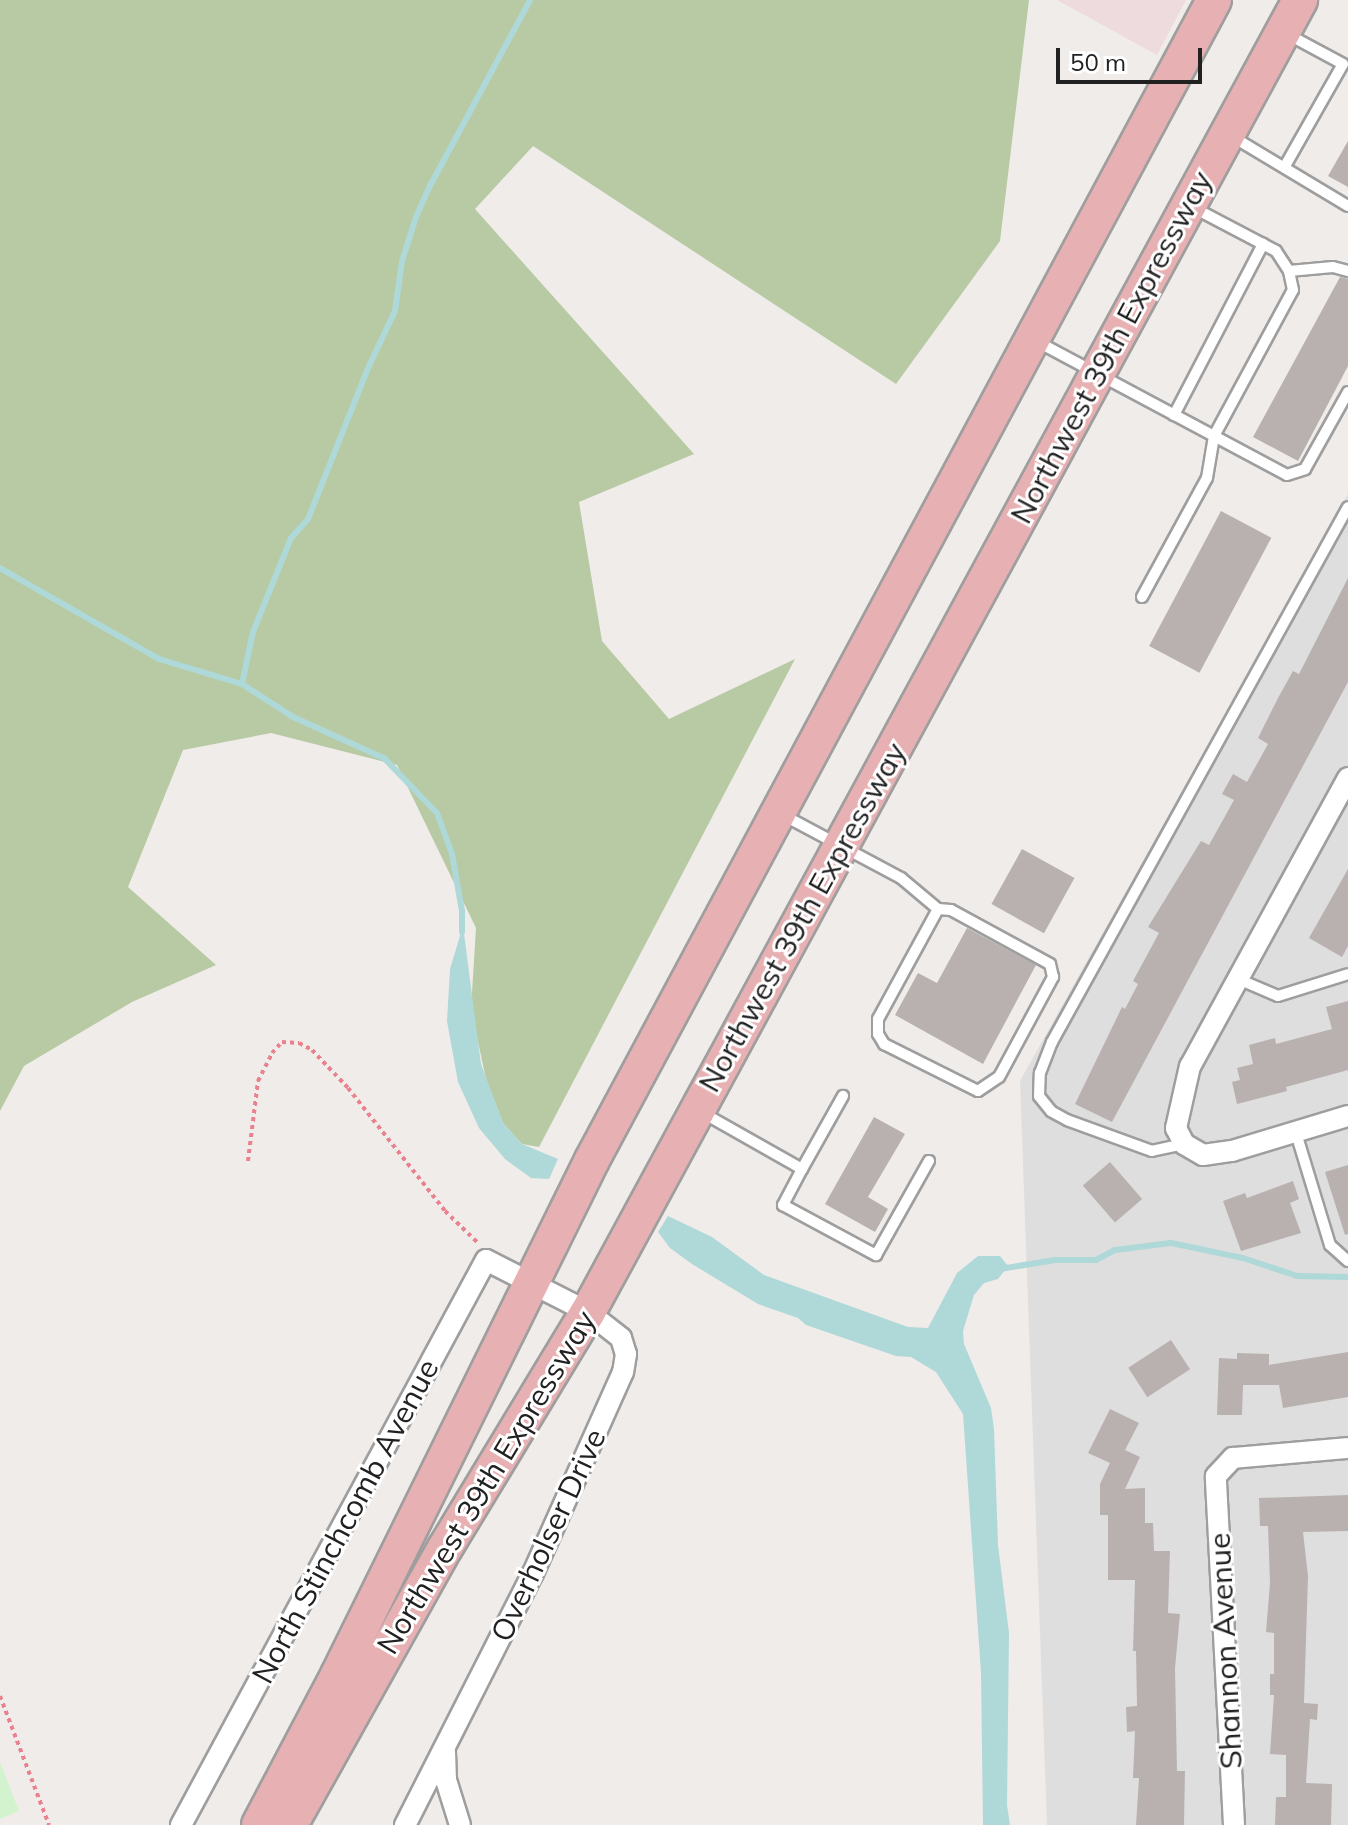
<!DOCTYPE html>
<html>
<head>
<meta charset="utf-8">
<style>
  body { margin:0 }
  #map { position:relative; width:1348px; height:1825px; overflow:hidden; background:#f0ece9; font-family:Mulish,sans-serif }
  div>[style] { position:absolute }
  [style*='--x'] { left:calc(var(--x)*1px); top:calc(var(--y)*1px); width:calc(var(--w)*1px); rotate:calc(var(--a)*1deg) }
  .residential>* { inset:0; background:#dfdede }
  .commercial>* { inset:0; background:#eedbde }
  .forest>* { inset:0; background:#b7caa3 }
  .park>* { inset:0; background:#d2f3cd }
  .water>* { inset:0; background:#afd8d8 }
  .stream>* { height:6px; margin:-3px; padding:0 3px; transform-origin:3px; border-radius:3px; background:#afd8d8 }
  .building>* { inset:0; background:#b9b1af; transform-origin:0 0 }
  .path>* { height:4px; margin-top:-2px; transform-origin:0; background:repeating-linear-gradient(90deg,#e9818e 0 4px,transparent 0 8px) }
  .roads { filter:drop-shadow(2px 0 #9e9e9e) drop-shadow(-2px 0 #9e9e9e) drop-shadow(0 2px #9e9e9e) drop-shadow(0 -2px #9e9e9e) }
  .service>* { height:10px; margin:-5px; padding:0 5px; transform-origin:5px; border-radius:5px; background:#fff }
  .minor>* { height:20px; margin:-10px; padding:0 10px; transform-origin:10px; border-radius:10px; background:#fff }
  .trunk>* { height:34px; margin:-17px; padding:0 17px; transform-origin:17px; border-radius:17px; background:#e7b0b2 }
  span { translate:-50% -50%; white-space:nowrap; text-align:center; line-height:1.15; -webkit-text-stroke:6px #fff; paint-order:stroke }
  .street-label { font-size:30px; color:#212121 }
  .scale { position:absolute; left:1056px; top:48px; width:146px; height:36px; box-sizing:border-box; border:4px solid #212121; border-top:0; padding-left:10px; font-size:24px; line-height:28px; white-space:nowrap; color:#212121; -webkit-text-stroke:6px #fff; paint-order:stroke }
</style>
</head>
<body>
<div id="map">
  <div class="residential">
    <div style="clip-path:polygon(1348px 494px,1348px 1825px,1047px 1825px,1020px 1081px)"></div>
  </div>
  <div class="commercial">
    <div style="clip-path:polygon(1057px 0,1186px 0,1157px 55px)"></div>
  </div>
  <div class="forest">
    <div style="clip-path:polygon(0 0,1029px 0,1000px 241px,896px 384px,533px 146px,475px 209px,694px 454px,579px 502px,602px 641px,669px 719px,795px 659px,539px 1147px,522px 1144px,503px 1123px,486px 1079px,471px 1009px,476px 928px,397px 765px,271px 733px,183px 750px,128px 887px,216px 965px,132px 1002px,24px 1066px,0 1111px)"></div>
  </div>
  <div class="park">
    <div style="clip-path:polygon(0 1762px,19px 1811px,0 1819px)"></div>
  </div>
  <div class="water">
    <div style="clip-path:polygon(463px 926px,481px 1064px,503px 1123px,522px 1144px,558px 1159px,549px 1179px,531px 1178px,505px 1159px,479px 1128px,458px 1082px,447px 1021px,450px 969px)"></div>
    <div style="clip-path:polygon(668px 1216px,712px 1237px,764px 1275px,908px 1327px,928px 1328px,957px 1273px,978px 1256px,1000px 1256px,1008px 1266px,998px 1279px,984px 1283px,974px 1295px,963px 1331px,964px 1344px,991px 1408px,994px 1429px,998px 1545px,1009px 1633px,1007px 1805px,1010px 1825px,983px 1825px,981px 1673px,963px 1414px,936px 1372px,911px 1357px,896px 1356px,806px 1325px,798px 1318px,758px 1304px,692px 1264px,670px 1248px,658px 1232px)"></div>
  </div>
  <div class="stream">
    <div style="--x:0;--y:568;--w:183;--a:29.8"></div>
    <div style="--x:159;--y:659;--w:87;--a:16.8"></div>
    <div style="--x:242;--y:684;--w:61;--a:32.9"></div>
    <div style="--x:293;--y:717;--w:100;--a:24.3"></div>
    <div style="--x:384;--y:758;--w:76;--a:46.1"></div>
    <div style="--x:437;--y:813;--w:44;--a:69.9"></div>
    <div style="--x:452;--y:854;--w:58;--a:80"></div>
    <div style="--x:462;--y:911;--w:21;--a:90"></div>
    <div style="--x:242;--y:684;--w:53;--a:-78.1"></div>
    <div style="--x:253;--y:632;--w:101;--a:-68"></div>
    <div style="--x:291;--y:538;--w:25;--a:-48"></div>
    <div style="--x:308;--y:519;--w:165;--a:-68.3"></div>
    <div style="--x:369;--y:366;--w:61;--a:-64.7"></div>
    <div style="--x:395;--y:311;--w:50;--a:-82"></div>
    <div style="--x:402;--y:261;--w:46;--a:-72.3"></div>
    <div style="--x:416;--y:217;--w:36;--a:-66"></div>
    <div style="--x:431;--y:184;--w:209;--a:-61.7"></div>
    <div style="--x:1000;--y:1269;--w:56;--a:-9.3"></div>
    <div style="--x:1055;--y:1260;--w:41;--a:0"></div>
    <div style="--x:1096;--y:1260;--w:21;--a:-28"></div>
    <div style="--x:1115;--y:1250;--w:56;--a:-7.1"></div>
    <div style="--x:1171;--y:1243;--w:74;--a:11.8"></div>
    <div style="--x:1243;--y:1258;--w:57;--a:18.4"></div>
    <div style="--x:1297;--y:1276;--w:51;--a:1.1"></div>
  </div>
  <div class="building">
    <div style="clip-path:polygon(1348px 141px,1348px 187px,1328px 176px)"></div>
    <div style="clip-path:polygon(1340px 277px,1348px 279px,1348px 366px,1298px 461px,1253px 437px)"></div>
    <div style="left:1221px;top:511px;width:57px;height:153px;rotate:28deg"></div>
    <div style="clip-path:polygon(1348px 578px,1348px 682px,1112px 1122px,1075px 1104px,1122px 1007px,1125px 1009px,1138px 984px,1133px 981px,1159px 933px,1148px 927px,1201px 841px,1209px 845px,1234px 800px,1222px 794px,1233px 774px,1247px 782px,1268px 744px,1258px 738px,1278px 698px,1293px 671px,1299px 674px)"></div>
    <div style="left:1022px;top:849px;width:60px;height:63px;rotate:29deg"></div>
    <div style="clip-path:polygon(1348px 869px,1348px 946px,1342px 957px,1309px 938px)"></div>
    <div style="clip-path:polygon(967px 928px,1036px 965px,983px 1064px,895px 1015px,918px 973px,937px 983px)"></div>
    <div style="clip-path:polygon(1348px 1001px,1348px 1070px,1286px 1087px,1287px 1091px,1237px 1104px,1232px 1082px,1240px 1080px,1237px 1068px,1253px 1064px,1249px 1045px,1275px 1038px,1276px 1044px,1332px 1029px,1326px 1007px)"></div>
    <div style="clip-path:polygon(874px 1117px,905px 1134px,868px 1197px,888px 1209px,875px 1232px,825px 1204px)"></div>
    <div style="left:1110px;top:1162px;width:49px;height:36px;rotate:49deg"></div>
    <div style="clip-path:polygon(1348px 1165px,1348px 1234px,1345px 1235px,1325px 1172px)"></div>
    <div style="clip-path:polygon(1293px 1181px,1299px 1199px,1290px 1203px,1301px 1233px,1241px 1251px,1223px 1201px,1245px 1193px,1247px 1198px)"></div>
    <div style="left:1171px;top:1340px;width:35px;height:51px;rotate:57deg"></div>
    <div style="clip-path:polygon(1348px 1352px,1348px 1397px,1283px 1408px,1279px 1385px,1243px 1385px,1242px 1415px,1217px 1415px,1219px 1358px,1237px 1359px,1237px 1353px,1269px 1354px,1269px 1365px)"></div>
    <div style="clip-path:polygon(1110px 1409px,1139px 1423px,1125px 1450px,1140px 1457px,1125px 1489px,1145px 1488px,1145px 1523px,1153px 1523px,1154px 1551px,1170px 1551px,1168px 1613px,1180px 1614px,1175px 1668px,1177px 1771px,1185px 1771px,1184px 1825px,1136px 1825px,1139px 1778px,1133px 1778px,1135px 1731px,1127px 1732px,1126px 1707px,1137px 1706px,1136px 1651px,1133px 1651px,1135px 1580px,1108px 1580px,1108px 1515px,1100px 1515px,1100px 1484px,1110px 1463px,1088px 1453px)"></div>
    <div style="clip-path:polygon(1348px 1495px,1348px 1531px,1303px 1532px,1308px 1576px,1304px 1703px,1318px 1704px,1317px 1720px,1310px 1719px,1306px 1783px,1332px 1784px,1331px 1825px,1275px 1825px,1276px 1797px,1286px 1797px,1286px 1755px,1270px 1754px,1274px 1695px,1270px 1695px,1270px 1674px,1274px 1674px,1274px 1633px,1266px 1632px,1270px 1583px,1268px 1526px,1260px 1526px,1259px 1498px)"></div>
  </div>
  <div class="path">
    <div style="--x:248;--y:1161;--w:81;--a:-82.9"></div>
    <div style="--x:258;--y:1081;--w:31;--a:-63"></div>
    <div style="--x:272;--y:1053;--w:15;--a:-48"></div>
    <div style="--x:282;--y:1042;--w:17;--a:3"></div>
    <div style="--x:299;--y:1043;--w:15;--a:28"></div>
    <div style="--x:312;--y:1050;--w:52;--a:46.5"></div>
    <div style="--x:348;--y:1088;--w:157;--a:51.7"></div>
    <div style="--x:445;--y:1211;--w:46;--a:44.1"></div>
    <div style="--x:0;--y:1696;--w:138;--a:69.2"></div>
  </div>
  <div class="roads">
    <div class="service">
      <div style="--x:1233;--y:137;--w:134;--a:31"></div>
      <div style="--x:1285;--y:166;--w:117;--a:-60.4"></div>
      <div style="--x:1343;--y:64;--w:61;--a:-151.8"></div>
      <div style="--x:1289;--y:271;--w:44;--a:-5.2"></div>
      <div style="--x:1333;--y:267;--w:16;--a:15"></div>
      <div style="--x:1038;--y:342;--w:282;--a:28.1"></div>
      <div style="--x:1287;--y:475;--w:19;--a:-18"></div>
      <div style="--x:1305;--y:469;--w:88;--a:-60.8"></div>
      <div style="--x:1174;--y:415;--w:193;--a:-62.5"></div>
      <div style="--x:1142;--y:597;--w:136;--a:-61.4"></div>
      <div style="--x:1207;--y:478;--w:43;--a:-80.5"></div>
      <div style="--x:1214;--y:436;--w:166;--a:-61.6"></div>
      <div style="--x:1293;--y:290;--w:19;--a:-102"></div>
      <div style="--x:1289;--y:271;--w:24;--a:-123"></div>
      <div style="--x:1276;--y:251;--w:93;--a:-152.3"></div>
      <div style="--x:783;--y:815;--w:134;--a:28.1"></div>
      <div style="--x:901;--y:878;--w:48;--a:40"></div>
      <div style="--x:938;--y:909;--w:125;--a:118.6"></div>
      <div style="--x:878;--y:1019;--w:15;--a:90"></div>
      <div style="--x:878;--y:1034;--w:12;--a:59"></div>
      <div style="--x:884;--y:1044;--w:105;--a:26.6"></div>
      <div style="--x:978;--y:1091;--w:25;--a:-34"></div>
      <div style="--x:999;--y:1077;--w:114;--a:-61.6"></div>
      <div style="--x:1053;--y:977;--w:13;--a:-103"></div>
      <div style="--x:1050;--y:964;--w:113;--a:-151.4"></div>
      <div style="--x:951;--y:910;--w:13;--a:-176"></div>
      <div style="--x:1238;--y:979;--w:43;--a:23"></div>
      <div style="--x:1278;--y:996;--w:73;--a:-17.4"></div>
      <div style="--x:703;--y:1113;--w:114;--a:29.5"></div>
      <div style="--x:802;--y:1169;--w:41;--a:117.8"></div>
      <div style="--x:783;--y:1205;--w:106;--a:28.3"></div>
      <div style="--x:876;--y:1255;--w:108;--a:-60.6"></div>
      <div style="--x:1296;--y:1133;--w:117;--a:73.1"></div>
      <div style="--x:1330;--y:1245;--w:24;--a:42"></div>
      <div style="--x:1184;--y:1144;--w:33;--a:168"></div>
      <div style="--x:1152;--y:1151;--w:90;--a:-160"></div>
      <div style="--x:1067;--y:1120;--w:18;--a:-151"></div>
      <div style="--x:1051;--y:1111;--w:19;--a:-129"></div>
      <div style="--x:1039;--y:1096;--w:23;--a:-88"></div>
      <div style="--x:1040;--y:1073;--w:33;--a:-69"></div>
      <div style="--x:1052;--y:1042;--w:611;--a:-61.05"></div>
      <div style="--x:802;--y:1169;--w:84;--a:-60.7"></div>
    </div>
    <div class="minor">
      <div style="--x:1348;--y:778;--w:328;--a:118.7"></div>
      <div style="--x:1190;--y:1066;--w:64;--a:102.7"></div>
      <div style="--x:1176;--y:1128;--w:18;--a:63"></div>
      <div style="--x:1184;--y:1144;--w:22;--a:30"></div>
      <div style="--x:1203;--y:1155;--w:29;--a:-8"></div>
      <div style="--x:1232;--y:1151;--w:121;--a:-16.8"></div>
      <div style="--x:445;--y:1752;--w:28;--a:88"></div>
      <div style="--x:446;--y:1780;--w:47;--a:72.7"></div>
      <div style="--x:181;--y:1825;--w:642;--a:-61.64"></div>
      <div style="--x:486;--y:1260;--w:114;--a:27"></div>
      <div style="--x:588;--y:1312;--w:42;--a:38.2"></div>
      <div style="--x:621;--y:1338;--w:17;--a:73"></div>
      <div style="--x:626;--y:1354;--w:18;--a:99"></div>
      <div style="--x:623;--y:1372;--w:220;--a:114.1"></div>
      <div style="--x:533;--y:1573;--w:283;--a:116.9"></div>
      <div style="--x:1234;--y:1825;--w:349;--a:-93"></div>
      <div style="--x:1216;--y:1476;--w:25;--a:-47"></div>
      <div style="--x:1233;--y:1458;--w:115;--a:-5"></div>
    </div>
    <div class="trunk">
      <div style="--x:259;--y:1825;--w:170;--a:-62.2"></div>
      <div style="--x:338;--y:1675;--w:574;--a:-63.75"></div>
      <div style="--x:592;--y:1160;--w:1316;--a:-61.8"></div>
      <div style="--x:290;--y:1825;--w:317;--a:-60.8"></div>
      <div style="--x:445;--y:1548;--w:276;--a:-58.8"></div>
      <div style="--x:588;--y:1312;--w:1493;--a:-61.51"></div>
    </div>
  </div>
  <div class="street-label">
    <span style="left:1111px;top:347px;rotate:-62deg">Northwest 39th Expressway</span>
    <span style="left:802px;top:917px;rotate:-61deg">Northwest 39th Expressway</span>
    <span style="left:486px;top:1482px;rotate:-59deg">Northwest 39th Expressway</span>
    <span style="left:345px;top:1521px;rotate:-62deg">North Stinchcomb Avenue</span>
    <span style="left:548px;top:1535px;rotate:-65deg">Overholser Drive</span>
    <span style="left:1225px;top:1651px;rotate:-93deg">Shannon Avenue</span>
  </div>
  <div class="scale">50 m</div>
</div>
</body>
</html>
